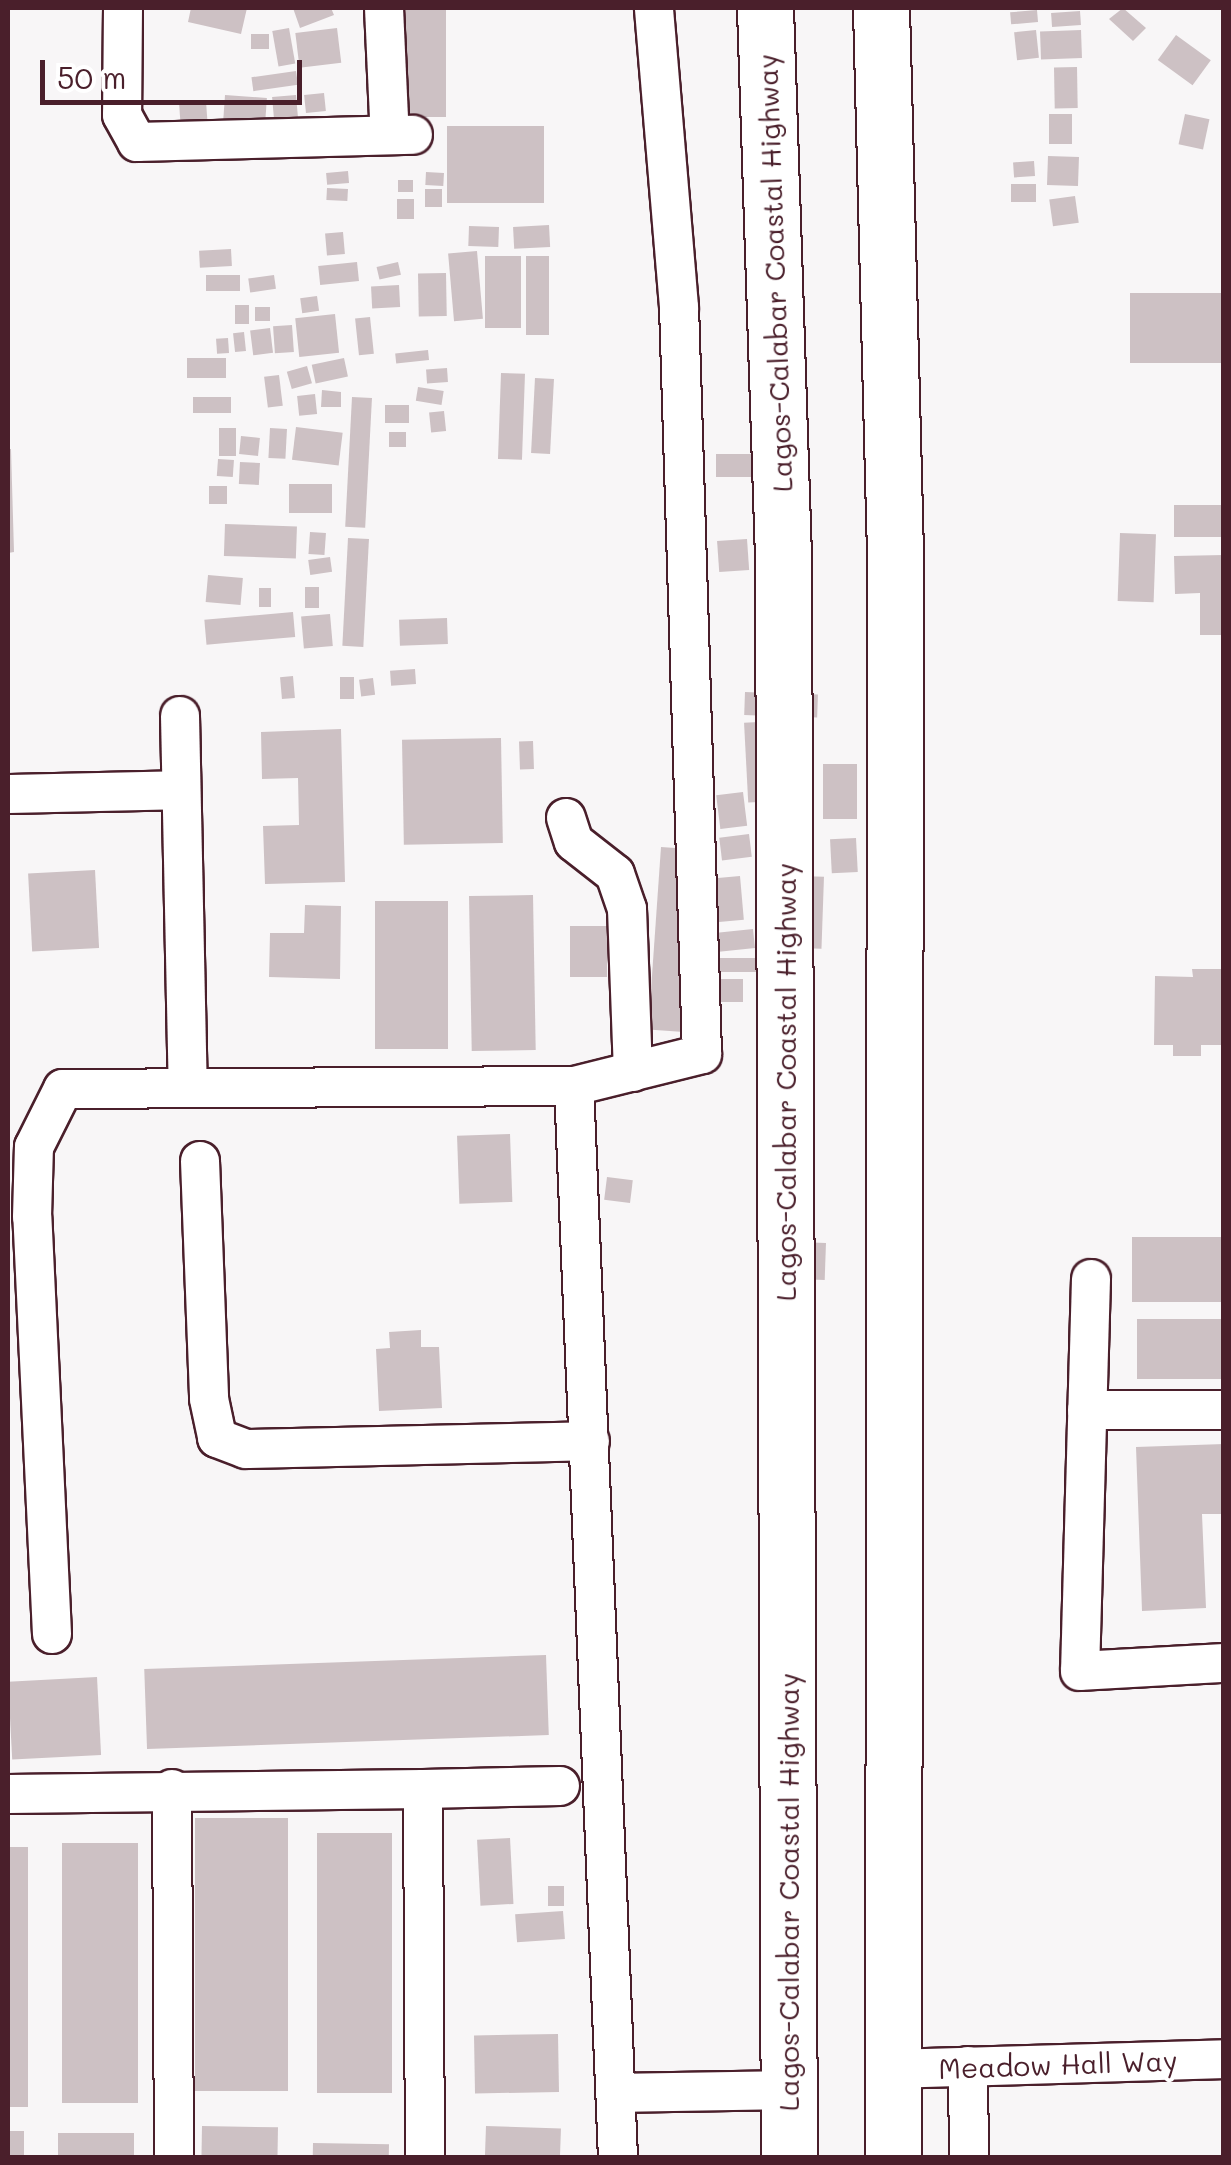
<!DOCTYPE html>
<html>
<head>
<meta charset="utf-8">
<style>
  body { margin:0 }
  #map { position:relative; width:1231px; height:2165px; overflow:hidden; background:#f8f6f7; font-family:Mali,sans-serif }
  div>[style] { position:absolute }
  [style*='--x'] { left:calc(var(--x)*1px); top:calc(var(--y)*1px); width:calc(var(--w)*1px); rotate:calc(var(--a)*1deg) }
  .building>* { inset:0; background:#cdc1c4; transform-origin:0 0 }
  .roads { filter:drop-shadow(2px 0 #4a1f2b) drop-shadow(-2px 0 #4a1f2b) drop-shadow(0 2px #4a1f2b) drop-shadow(0 -2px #4a1f2b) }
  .minor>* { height:38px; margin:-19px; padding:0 19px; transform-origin:19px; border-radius:19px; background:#fff }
  .highway>* { height:55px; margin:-27.5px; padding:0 27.5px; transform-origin:27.5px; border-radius:27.5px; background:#fff }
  span { translate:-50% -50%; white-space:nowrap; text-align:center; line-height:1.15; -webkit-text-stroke:8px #fff; paint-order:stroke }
  .street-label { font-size:28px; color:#4a1f2b }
  .frame { position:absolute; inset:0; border:10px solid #4a1f2b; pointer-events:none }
  .scale { position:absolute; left:40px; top:60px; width:262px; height:45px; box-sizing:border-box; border:5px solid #4a1f2b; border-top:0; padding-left:12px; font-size:30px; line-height:35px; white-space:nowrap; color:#4a1f2b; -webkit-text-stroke:8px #fff; paint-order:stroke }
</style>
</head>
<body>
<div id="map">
  <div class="building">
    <div style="clip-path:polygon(191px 8px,247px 8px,241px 34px,188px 22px)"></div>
    <div style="clip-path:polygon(293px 8px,331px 8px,334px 15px,300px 28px)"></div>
    <div style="left:392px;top:8px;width:54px;height:109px"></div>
    <div style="clip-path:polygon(1123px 8px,1146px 28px,1133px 41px,1109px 19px)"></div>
    <div style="left:1037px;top:10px;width:12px;height:27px;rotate:85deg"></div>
    <div style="left:1080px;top:11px;width:14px;height:29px;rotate:86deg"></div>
    <div style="left:289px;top:28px;width:36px;height:17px;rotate:80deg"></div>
    <div style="left:337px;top:28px;width:35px;height:42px;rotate:83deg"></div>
    <div style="left:1036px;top:30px;width:28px;height:22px;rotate:84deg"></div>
    <div style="left:1081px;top:30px;width:28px;height:41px;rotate:88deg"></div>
    <div style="left:269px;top:34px;width:15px;height:18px;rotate:90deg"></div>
    <div style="left:1176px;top:35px;width:43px;height:31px;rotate:36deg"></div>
    <div style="left:1077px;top:67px;width:41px;height:23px;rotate:89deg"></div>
    <div style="left:296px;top:71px;width:14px;height:45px;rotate:82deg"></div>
    <div style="left:324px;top:93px;width:18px;height:20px;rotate:84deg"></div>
    <div style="left:225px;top:95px;width:42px;height:37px;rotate:4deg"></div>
    <div style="left:296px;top:95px;width:36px;height:24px;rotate:85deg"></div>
    <div style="left:206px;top:101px;width:29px;height:27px;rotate:86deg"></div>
    <div style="left:1049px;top:114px;width:23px;height:30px"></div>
    <div style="left:1185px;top:114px;width:25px;height:31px;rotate:12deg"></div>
    <div style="left:447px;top:126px;width:97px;height:77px"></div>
    <div style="left:1048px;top:156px;width:31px;height:29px;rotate:2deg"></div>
    <div style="left:1034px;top:161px;width:15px;height:21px;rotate:86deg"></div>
    <div style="left:348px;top:171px;width:12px;height:22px;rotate:85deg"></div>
    <div style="left:426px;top:172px;width:18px;height:13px;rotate:3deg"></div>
    <div style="left:413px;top:180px;width:12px;height:15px;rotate:90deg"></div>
    <div style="left:1011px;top:184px;width:25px;height:18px"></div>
    <div style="left:327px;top:188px;width:21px;height:12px;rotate:3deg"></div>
    <div style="left:425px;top:189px;width:17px;height:18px"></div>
    <div style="left:1075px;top:196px;width:27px;height:26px;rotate:82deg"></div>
    <div style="left:397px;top:199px;width:17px;height:20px"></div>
    <div style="left:549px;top:225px;width:22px;height:36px;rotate:87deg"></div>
    <div style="left:469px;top:226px;width:30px;height:20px;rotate:2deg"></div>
    <div style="left:343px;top:232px;width:22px;height:18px;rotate:85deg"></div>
    <div style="left:231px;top:249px;width:17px;height:32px;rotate:87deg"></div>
    <div style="left:477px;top:251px;width:68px;height:29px;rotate:85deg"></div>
    <div style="left:485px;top:256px;width:36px;height:72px"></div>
    <div style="left:526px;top:256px;width:23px;height:79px"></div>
    <div style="left:357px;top:262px;width:19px;height:39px;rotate:84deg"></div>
    <div style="left:398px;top:262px;width:13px;height:22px;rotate:77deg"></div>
    <div style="left:446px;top:273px;width:43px;height:28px;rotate:89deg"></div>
    <div style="left:240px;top:275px;width:16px;height:34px;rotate:90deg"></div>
    <div style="left:274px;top:275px;width:14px;height:26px;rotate:82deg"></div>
    <div style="left:399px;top:285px;width:22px;height:28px;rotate:87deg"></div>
    <div style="left:1224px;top:293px;width:70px;height:94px;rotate:90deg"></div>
    <div style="left:317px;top:296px;width:15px;height:17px;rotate:82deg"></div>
    <div style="left:235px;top:305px;width:14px;height:19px"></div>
    <div style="left:255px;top:307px;width:15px;height:14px"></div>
    <div style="left:335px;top:314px;width:39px;height:40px;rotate:84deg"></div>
    <div style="left:370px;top:317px;width:37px;height:15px;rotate:84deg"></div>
    <div style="left:292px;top:325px;width:27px;height:19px;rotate:86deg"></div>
    <div style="left:270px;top:328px;width:25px;height:20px;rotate:83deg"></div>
    <div style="left:244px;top:332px;width:19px;height:11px;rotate:84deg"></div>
    <div style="left:228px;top:338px;width:15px;height:12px;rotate:86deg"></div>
    <div style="left:428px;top:350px;width:10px;height:33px;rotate:84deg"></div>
    <div style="left:226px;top:358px;width:20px;height:39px;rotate:90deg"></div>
    <div style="left:344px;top:358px;width:19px;height:33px;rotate:78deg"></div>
    <div style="left:307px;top:366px;width:18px;height:21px;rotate:74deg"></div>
    <div style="left:447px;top:368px;width:14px;height:21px;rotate:86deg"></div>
    <div style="left:501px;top:373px;width:24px;height:86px;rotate:2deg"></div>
    <div style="left:279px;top:375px;width:31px;height:15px;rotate:83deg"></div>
    <div style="left:535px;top:378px;width:19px;height:75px;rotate:3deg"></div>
    <div style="left:418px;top:387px;width:26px;height:14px;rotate:9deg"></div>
    <div style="clip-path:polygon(322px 390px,341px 392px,341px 407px,321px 407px)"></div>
    <div style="left:315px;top:394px;width:20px;height:18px;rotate:84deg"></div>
    <div style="left:193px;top:397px;width:38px;height:16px"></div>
    <div style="left:352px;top:397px;width:20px;height:130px;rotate:3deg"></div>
    <div style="left:385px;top:405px;width:24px;height:18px"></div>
    <div style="left:444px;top:411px;width:20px;height:15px;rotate:84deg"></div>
    <div style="left:296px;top:427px;width:47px;height:33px;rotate:7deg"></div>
    <div style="left:219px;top:428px;width:17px;height:28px"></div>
    <div style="left:270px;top:428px;width:17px;height:30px;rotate:3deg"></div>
    <div style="left:389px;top:432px;width:17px;height:15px"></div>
    <div style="left:241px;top:436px;width:19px;height:18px;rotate:6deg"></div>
    <div style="clip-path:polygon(8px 449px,11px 449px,14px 552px,8px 553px)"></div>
    <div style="left:754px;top:454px;width:23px;height:38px;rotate:90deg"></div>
    <div style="left:218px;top:459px;width:16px;height:17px;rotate:4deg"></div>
    <div style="left:240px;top:462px;width:20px;height:22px;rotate:3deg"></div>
    <div style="left:332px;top:484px;width:29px;height:43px;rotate:90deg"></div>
    <div style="left:227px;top:486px;width:18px;height:18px;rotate:90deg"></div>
    <div style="left:1224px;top:505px;width:32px;height:50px;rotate:90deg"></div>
    <div style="left:225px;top:524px;width:72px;height:32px;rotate:2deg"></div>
    <div style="left:310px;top:532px;width:16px;height:22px;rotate:4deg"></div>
    <div style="left:1120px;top:533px;width:36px;height:68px;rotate:2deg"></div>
    <div style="left:348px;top:538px;width:21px;height:108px;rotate:3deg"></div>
    <div style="left:747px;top:539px;width:31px;height:30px;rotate:86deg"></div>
    <div style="clip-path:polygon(1224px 555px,1224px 635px,1200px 635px,1200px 593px,1175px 594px,1174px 556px)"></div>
    <div style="left:330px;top:557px;width:15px;height:22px;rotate:82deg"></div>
    <div style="left:208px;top:575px;width:35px;height:27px;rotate:5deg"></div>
    <div style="left:319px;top:587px;width:21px;height:14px;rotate:90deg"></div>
    <div style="left:259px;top:588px;width:12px;height:19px"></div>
    <div style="left:293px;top:612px;width:25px;height:89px;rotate:85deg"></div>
    <div style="left:330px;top:614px;width:32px;height:29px;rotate:85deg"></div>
    <div style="left:447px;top:618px;width:26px;height:48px;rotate:88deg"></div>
    <div style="left:415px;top:669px;width:15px;height:25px;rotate:86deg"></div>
    <div style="left:293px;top:676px;width:22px;height:13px;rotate:85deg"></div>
    <div style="left:340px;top:677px;width:14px;height:22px"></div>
    <div style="left:373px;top:678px;width:17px;height:14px;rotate:83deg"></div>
    <div style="left:745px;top:692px;width:73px;height:23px;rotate:2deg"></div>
    <div style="left:776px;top:721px;width:80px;height:32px;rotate:87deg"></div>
    <div style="clip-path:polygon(341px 729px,345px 882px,265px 884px,263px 826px,299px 825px,298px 778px,262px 779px,261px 732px)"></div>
    <div style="left:501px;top:738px;width:105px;height:99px;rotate:89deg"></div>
    <div style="left:533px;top:741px;width:28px;height:14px;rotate:88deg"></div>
    <div style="left:823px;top:764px;width:34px;height:55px"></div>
    <div style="left:743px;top:792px;width:34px;height:27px;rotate:83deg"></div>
    <div style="left:749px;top:834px;width:23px;height:30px;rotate:83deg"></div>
    <div style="left:856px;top:838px;width:34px;height:26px;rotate:87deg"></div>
    <div style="left:661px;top:847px;width:32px;height:183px;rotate:4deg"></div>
    <div style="left:95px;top:870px;width:78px;height:67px;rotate:87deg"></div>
    <div style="left:740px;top:876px;width:44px;height:25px;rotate:85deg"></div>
    <div style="left:800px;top:876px;width:24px;height:72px;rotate:2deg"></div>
    <div style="left:533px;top:895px;width:155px;height:64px;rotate:89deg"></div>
    <div style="left:375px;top:901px;width:73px;height:148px"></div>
    <div style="clip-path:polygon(305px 905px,341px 906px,340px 979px,269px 977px,270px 933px,304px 933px)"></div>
    <div style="left:570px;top:926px;width:37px;height:51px"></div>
    <div style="left:753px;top:929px;width:19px;height:53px;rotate:84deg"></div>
    <div style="left:765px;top:958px;width:14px;height:54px;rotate:90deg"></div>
    <div style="clip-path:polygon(1192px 969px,1224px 969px,1224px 1045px,1201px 1045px,1201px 1056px,1173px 1056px,1173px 1045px,1154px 1045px,1155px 976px,1193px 977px)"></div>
    <div style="left:704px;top:979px;width:39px;height:23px"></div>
    <div style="left:510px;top:1134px;width:68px;height:53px;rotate:88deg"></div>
    <div style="left:607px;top:1177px;width:26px;height:23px;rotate:7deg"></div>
    <div style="left:1224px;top:1237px;width:65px;height:92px;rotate:90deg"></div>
    <div style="left:799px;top:1242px;width:27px;height:37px;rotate:2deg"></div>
    <div style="left:1137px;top:1319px;width:87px;height:60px"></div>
    <div style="clip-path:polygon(421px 1330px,421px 1347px,439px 1347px,442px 1408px,379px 1411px,376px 1349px,390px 1348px,389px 1332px)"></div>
    <div style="clip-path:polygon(1224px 1444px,1224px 1514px,1202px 1514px,1206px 1608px,1142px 1611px,1136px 1447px)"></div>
    <div style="left:546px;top:1655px;width:80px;height:402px;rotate:88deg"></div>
    <div style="left:97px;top:1677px;width:78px;height:89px;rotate:87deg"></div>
    <div style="left:195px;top:1818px;width:93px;height:273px"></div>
    <div style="left:317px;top:1833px;width:75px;height:260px"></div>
    <div style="left:510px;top:1838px;width:66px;height:33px;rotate:87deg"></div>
    <div style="left:62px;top:1843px;width:76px;height:260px"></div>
    <div style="left:8px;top:1847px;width:20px;height:260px"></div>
    <div style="left:548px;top:1886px;width:16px;height:20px"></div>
    <div style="left:563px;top:1911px;width:28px;height:48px;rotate:86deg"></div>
    <div style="left:558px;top:2034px;width:58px;height:84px;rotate:89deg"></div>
    <div style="left:202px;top:2126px;width:76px;height:32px;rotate:1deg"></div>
    <div style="left:486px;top:2126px;width:75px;height:32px;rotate:2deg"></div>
    <div style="left:8px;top:2131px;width:16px;height:27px"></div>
    <div style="left:58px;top:2133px;width:76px;height:25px"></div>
    <div style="left:313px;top:2143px;width:76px;height:15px;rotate:1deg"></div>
  </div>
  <div class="roads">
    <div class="minor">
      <div style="--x:123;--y:8;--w:107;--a:90.5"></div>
      <div style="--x:122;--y:115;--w:31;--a:61"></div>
      <div style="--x:137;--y:142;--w:276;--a:-1.5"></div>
      <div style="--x:384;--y:8;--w:110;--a:87.4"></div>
      <div style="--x:180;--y:716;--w:372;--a:88.8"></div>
      <div style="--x:8;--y:794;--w:173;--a:-1.3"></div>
      <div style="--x:566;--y:818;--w:25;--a:72"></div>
      <div style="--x:574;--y:842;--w:52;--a:38"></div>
      <div style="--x:615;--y:874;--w:37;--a:71"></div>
      <div style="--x:627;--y:909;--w:163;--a:87.9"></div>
      <div style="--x:574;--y:1086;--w:132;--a:-14"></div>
      <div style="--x:702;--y:1054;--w:747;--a:-91.76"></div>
      <div style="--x:679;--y:307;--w:300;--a:-94.8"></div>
      <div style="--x:200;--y:1161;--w:238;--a:87.8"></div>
      <div style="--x:209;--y:1399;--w:40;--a:78"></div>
      <div style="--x:217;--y:1438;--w:31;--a:21"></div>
      <div style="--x:246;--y:1449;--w:344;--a:-1.3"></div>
      <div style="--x:1091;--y:1279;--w:392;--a:91.6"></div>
      <div style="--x:1080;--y:1671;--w:144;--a:-3.2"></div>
      <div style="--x:1087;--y:1410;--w:137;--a:0"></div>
      <div style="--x:52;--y:1634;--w:417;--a:-92.7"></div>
      <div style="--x:32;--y:1217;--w:70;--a:-88.4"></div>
      <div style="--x:34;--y:1147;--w:65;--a:-63.4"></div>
      <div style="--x:63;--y:1089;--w:511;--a:-0.34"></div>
      <div style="--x:574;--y:1086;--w:1073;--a:87.65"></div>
      <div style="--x:172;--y:1789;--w:369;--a:89.7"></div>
      <div style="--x:423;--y:1789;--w:137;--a:-1.3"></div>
      <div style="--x:8;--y:1794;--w:415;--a:-0.7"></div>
      <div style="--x:423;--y:1789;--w:369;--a:89.7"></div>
      <div style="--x:968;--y:2066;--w:92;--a:89.4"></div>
      <div style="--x:893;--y:2069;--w:331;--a:-1.7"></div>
      <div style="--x:617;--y:2093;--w:172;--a:-1"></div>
    </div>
    <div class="highway">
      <div style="--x:765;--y:8;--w:547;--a:88.12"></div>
      <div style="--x:783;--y:555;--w:1603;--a:89.79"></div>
      <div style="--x:881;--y:8;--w:546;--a:88.53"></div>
      <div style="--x:895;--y:554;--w:1604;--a:90.07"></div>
    </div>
  </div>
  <div class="street-label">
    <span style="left:774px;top:273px;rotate:-92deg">Lagos-Calabar Coastal Highway</span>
    <span style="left:785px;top:1082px;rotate:-90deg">Lagos-Calabar Coastal Highway</span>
    <span style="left:788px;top:1892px;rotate:-90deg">Lagos-Calabar Coastal Highway</span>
    <span style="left:1058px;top:2064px;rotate:-2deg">Meadow Hall Way</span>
  </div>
  <div class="frame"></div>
  <div class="scale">50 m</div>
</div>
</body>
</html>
